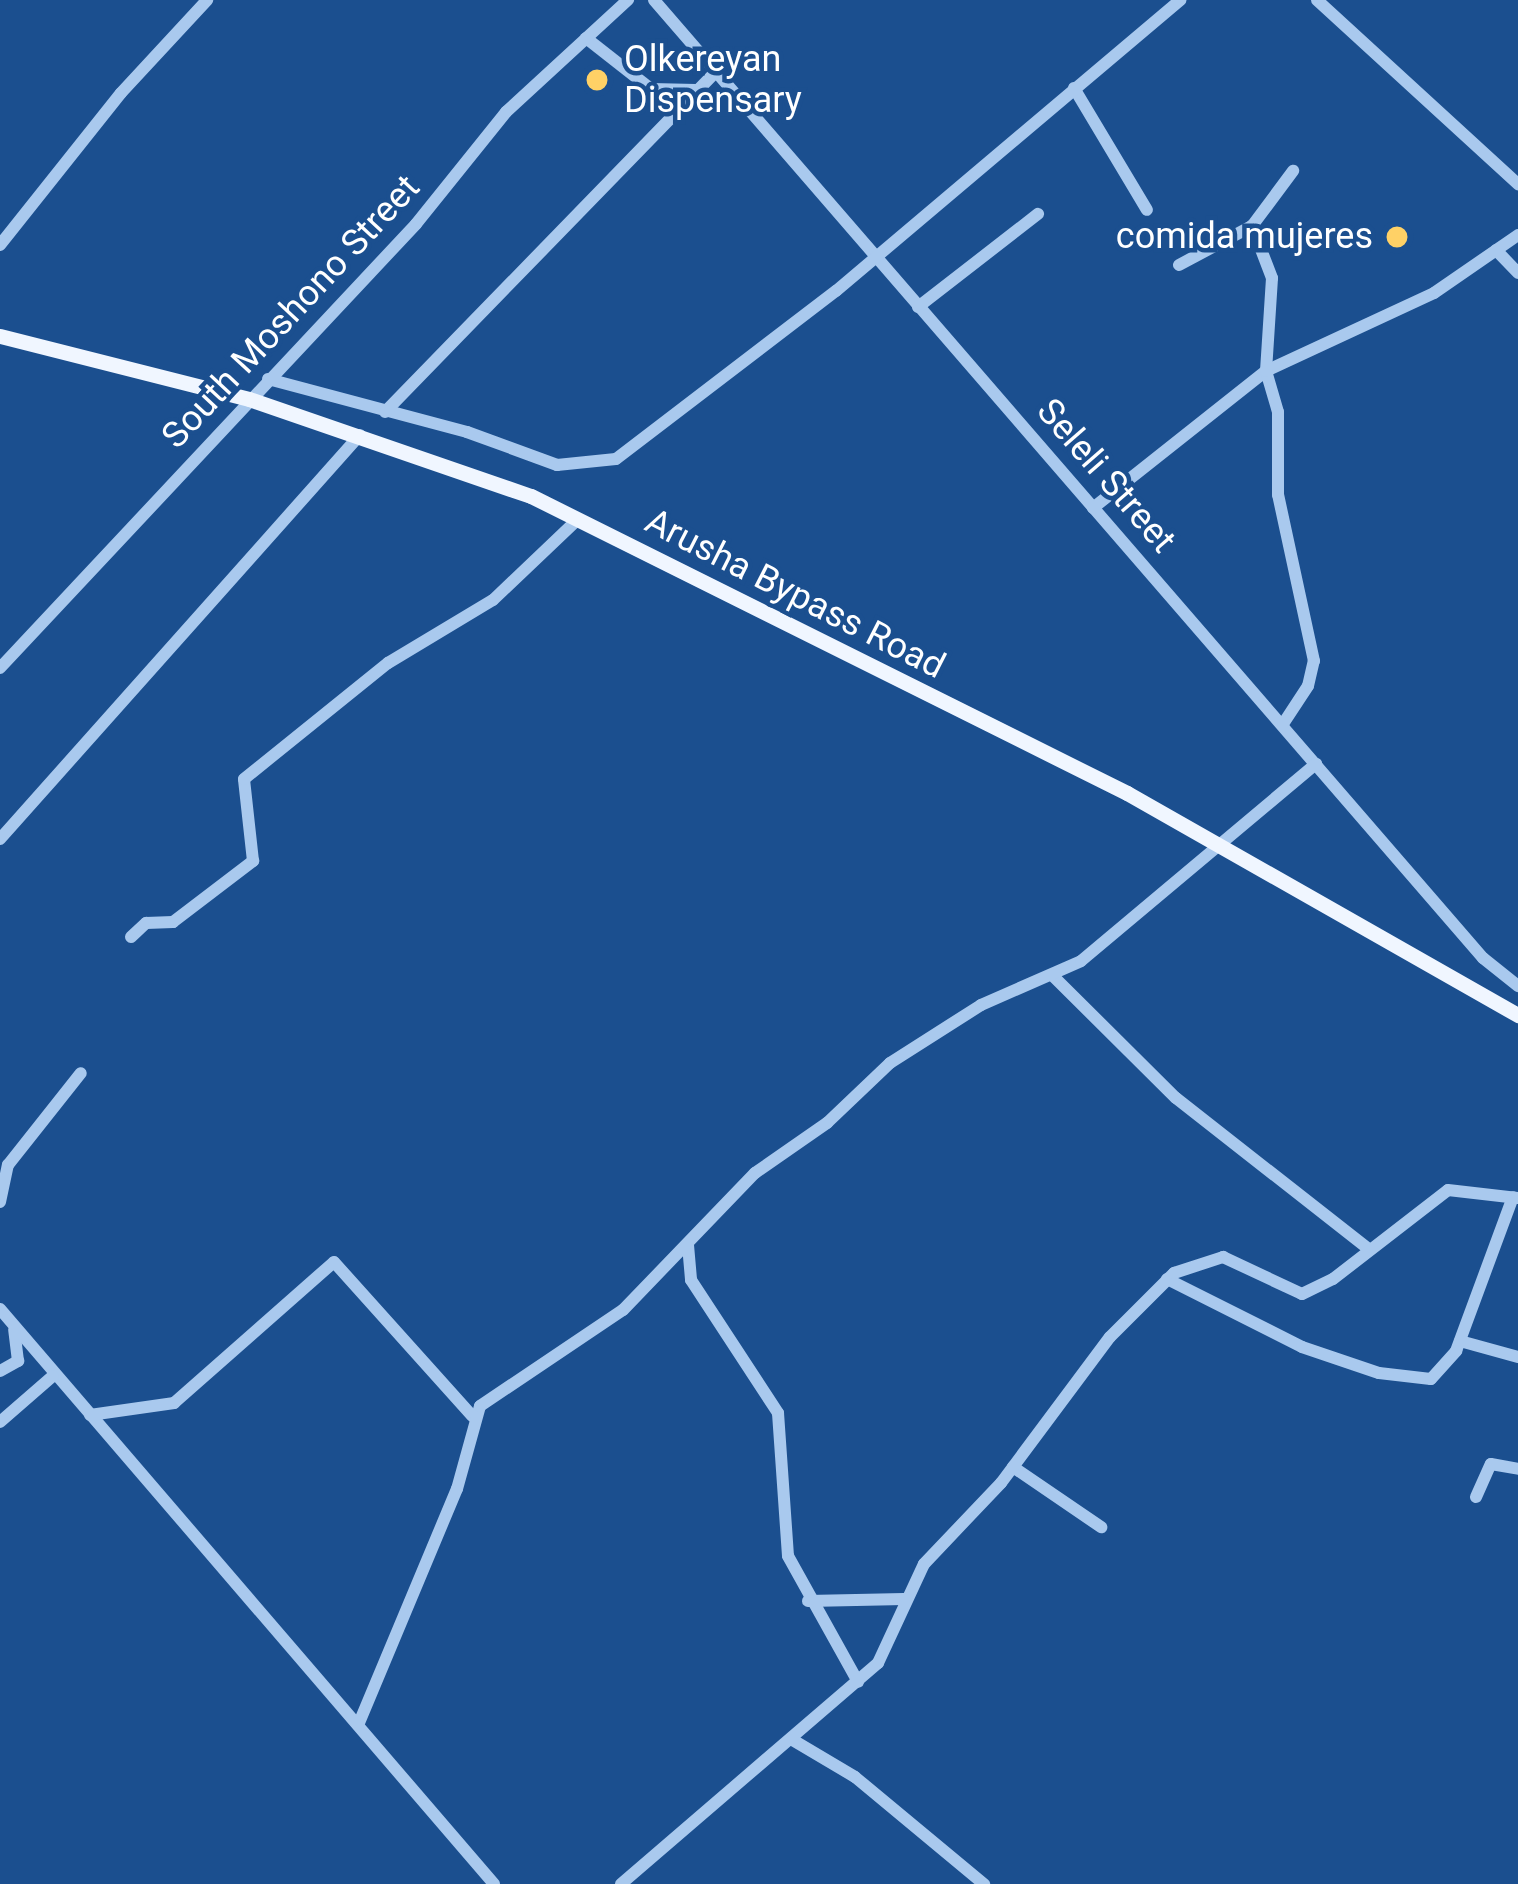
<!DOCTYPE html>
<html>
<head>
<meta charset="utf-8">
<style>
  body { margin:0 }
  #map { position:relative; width:1518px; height:1884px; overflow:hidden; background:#1b4f8f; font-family:Roboto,sans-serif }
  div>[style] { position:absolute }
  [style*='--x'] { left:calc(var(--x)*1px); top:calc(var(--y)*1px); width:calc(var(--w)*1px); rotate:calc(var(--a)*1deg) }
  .minor>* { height:12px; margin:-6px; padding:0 6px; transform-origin:6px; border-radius:6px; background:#a9c9ee }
  .major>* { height:15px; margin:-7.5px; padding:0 7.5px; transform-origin:7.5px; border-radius:7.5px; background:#f0f6ff }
  .dots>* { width:33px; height:33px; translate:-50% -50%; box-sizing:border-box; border:6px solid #1b4f8f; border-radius:50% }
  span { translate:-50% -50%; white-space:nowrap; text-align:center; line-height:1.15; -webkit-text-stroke:9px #1b4f8f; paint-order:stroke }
  .poi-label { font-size:36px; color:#fff }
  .left { translate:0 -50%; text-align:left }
  .right { translate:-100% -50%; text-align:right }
  .street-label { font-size:36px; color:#fff }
</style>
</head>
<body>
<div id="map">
  <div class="minor">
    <div style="--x:654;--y:0;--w:1267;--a:49.13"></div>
    <div style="--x:1483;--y:958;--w:45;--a:38.7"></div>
    <div style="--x:1317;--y:0;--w:273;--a:42.5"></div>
    <div style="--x:586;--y:38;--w:83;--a:38.1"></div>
    <div style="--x:651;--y:89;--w:45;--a:1.3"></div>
    <div style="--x:1074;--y:88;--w:142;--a:59.1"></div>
    <div style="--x:0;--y:245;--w:194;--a:-51.5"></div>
    <div style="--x:121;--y:93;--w:127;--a:-47.2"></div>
    <div style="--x:1496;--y:250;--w:32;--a:46"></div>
    <div style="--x:1179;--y:265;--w:83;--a:-28.1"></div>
    <div style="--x:918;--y:307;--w:152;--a:-37.8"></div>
    <div style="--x:268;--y:379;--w:206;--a:14.9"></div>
    <div style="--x:467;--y:432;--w:96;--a:20.1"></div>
    <div style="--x:557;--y:465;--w:59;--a:-5.8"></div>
    <div style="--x:616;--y:459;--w:277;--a:-37.4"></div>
    <div style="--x:836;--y:291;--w:451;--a:-40.2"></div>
    <div style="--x:385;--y:412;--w:470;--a:-45.8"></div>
    <div style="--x:1093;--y:508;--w:221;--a:-38.4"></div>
    <div style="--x:1266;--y:371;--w:185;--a:-24.9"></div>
    <div style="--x:1434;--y:293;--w:102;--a:-34.6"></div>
    <div style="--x:0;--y:668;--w:608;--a:-46.86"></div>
    <div style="--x:416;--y:224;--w:144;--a:-51.2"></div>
    <div style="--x:506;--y:112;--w:166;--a:-42.6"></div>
    <div style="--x:1283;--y:724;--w:45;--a:-56.7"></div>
    <div style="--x:1308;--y:686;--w:26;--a:-77"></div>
    <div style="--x:1314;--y:661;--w:170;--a:-102.2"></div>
    <div style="--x:1278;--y:495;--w:83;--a:-90"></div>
    <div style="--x:1278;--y:412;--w:43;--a:-106.3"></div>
    <div style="--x:1266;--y:371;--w:93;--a:-86.3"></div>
    <div style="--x:1272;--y:278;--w:56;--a:-111"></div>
    <div style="--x:1252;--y:226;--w:69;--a:-53.3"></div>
    <div style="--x:0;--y:839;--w:541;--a:-48.3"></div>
    <div style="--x:131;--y:937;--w:21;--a:-43"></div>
    <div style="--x:146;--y:923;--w:27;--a:-2"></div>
    <div style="--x:173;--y:922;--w:101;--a:-37.3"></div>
    <div style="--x:253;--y:861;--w:82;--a:-96.3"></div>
    <div style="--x:244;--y:779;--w:185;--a:-38.9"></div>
    <div style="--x:388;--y:663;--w:122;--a:-31"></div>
    <div style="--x:493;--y:600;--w:117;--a:-43.6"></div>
    <div style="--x:1053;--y:976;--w:173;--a:44.8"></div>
    <div style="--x:1176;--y:1098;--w:246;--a:38.1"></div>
    <div style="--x:0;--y:1202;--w:38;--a:-78"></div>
    <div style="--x:8;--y:1165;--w:117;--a:-51.6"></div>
    <div style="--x:688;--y:1245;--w:35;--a:85"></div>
    <div style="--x:691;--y:1280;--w:159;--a:56.8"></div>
    <div style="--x:778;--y:1413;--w:143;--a:86"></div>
    <div style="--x:788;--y:1556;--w:144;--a:60.9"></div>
    <div style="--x:1167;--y:1279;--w:151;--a:26.7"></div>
    <div style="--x:1302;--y:1347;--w:81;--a:18.7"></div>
    <div style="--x:1379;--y:1373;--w:52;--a:6.6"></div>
    <div style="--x:1431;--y:1379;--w:38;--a:-48"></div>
    <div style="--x:1456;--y:1351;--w:164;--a:-69.7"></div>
    <div style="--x:0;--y:1309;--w:758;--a:49.33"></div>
    <div style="--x:1460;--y:1341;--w:60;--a:15.4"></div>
    <div style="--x:0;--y:1371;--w:21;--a:-29"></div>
    <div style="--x:18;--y:1361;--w:31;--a:-97"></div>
    <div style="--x:90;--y:1415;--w:85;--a:-8.1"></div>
    <div style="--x:174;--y:1403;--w:213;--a:-41.4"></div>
    <div style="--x:334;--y:1262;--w:207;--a:48.1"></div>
    <div style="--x:0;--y:1422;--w:70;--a:-41"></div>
    <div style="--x:1013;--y:1467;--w:107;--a:34.3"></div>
    <div style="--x:1476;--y:1497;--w:36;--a:-66"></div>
    <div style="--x:1491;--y:1464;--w:27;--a:10"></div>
    <div style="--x:808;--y:1601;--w:96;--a:-1.2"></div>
    <div style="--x:359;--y:1723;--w:254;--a:-67.3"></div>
    <div style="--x:457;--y:1489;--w:86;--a:-74.5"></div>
    <div style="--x:480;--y:1406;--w:172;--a:-33.9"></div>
    <div style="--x:623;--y:1310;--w:190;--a:-46.1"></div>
    <div style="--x:755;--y:1173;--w:88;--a:-34.8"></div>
    <div style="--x:827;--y:1123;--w:87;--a:-43.6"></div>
    <div style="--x:890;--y:1063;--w:108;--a:-32.5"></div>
    <div style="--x:981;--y:1005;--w:109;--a:-23.7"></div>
    <div style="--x:1081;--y:961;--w:307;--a:-40"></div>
    <div style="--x:791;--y:1739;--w:74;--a:30.7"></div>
    <div style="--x:855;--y:1777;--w:168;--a:39.7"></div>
    <div style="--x:621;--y:1884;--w:339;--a:-40.7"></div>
    <div style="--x:878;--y:1663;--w:109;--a:-65.1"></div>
    <div style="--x:924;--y:1564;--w:112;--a:-46.5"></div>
    <div style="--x:1001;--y:1483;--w:182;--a:-53.3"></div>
    <div style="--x:1110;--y:1337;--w:91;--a:-45"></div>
    <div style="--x:1174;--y:1273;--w:52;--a:-18.1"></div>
    <div style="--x:1223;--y:1257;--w:87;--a:25.1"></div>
    <div style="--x:1302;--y:1294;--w:34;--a:-26"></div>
    <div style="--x:1333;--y:1279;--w:145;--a:-37.7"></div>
    <div style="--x:1448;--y:1190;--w:70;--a:6.5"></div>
  </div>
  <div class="major">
    <div style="--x:0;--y:336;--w:257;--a:14.2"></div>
    <div style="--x:249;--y:399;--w:298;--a:19"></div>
    <div style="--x:531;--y:496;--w:666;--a:26.49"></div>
    <div style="--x:1127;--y:793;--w:450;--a:29.6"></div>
  </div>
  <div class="dots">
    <div style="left:597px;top:80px;background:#ffd166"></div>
    <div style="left:1397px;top:237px;background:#ffd166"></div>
  </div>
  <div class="poi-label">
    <span class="left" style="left:624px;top:80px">Olkereyan<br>Dispensary</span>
    <span class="right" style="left:1373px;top:237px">comida mujeres</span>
  </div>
  <div class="street-label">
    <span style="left:291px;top:312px;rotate:-47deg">South Moshono Street</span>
    <span style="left:1106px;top:476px;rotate:49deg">Seleli Street</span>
    <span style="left:795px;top:594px;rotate:27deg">Arusha Bypass Road</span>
  </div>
</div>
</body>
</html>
